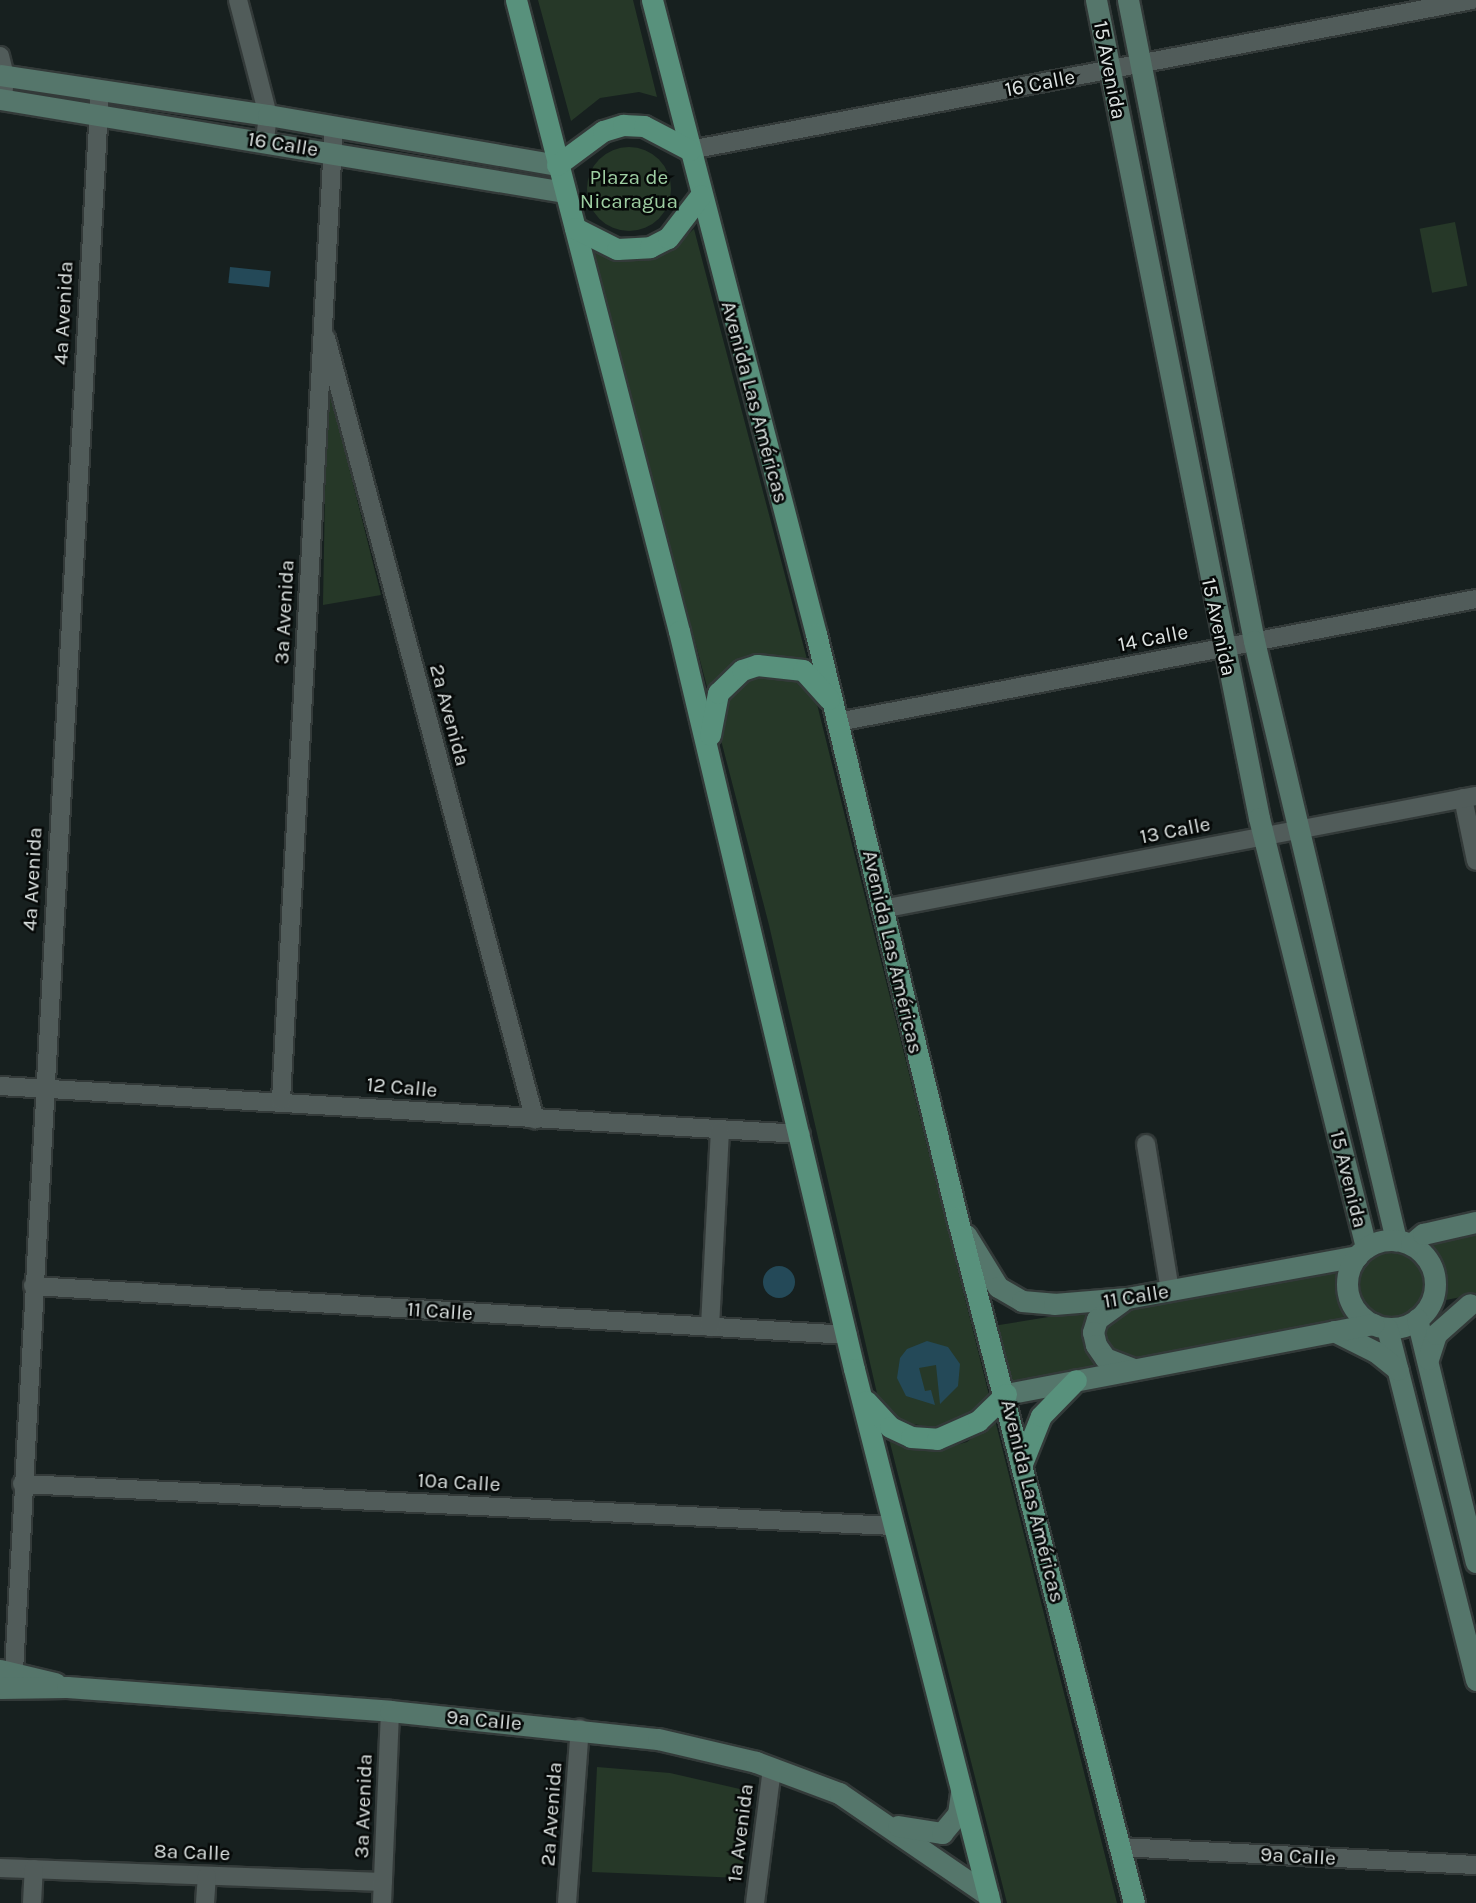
<!DOCTYPE html>
<html>
<head>
<meta charset="utf-8">
<style>
  body { margin:0 }
  #map { position:relative; width:1476px; height:1903px; overflow:hidden; background:#17201f; font-family:Karla,sans-serif }
  div>[style] { position:absolute }
  [style*='--x'] { left:calc(var(--x)*1px); top:calc(var(--y)*1px); width:calc(var(--w)*1px); rotate:calc(var(--a)*1deg) }
  .green>* { inset:0; background:#263828; transform-origin:0 0 }
  .round { border-radius:50% }
  .water>* { inset:0; background:#244958; transform-origin:0 0 }
  .roads { filter:drop-shadow(2px 0 #333a39) drop-shadow(-2px 0 #333a39) drop-shadow(0 2px #333a39) drop-shadow(0 -2px #333a39) }
  .street>* { height:18px; margin:-9px; padding:0 9px; transform-origin:9px; border-radius:9px; background:#515c5a }
  .secondary>* { height:21px; margin:-10.5px; padding:0 10.5px; transform-origin:10.5px; border-radius:10.5px; background:#55766b }
  .secondary>.ring { margin:-10.5px; padding:0; box-sizing:content-box; background:none; border:21px solid #55766b; border-radius:50% }
  .primary>* { height:21px; margin:-10.5px; padding:0 10.5px; transform-origin:10.5px; border-radius:10.5px; background:#58917c }
  span { translate:-50% -50%; white-space:nowrap; text-align:center; line-height:1.15; -webkit-text-stroke:5px #060908; paint-order:stroke }
  .street-label { font-size:21px; color:#dce2e1 }
  .park-label { font-size:21px; color:#9ecea2 }
</style>
</head>
<body>
<div id="map">
  <div class="green">
    <div style="clip-path:polygon(538px 0,633px 0,657px 97px,639px 92px,600px 98px,571px 121px)"></div>
    <div class="round" style="left:587px;top:147px;width:84px;height:84px"></div>
    <div style="left:1455px;top:222px;width:65px;height:36px;rotate:79deg"></div>
    <div style="clip-path:polygon(694px 229px,808px 663px,781px 660px,710px 698px,591px 250px,609px 259px,651px 259px,672px 249px)"></div>
    <div style="clip-path:polygon(327px 380px,381px 595px,323px 605px)"></div>
    <div style="clip-path:polygon(780px 671px,812px 684px,989px 1395px,958px 1422px,936px 1428px,902px 1422px,879px 1402px,769px 925px,715px 717px,723px 696px,744px 676px)"></div>
    <div style="clip-path:polygon(1476px 1235px,1476px 1294px,1441px 1301px,1440px 1271px,1427px 1244px)"></div>
    <div class="round" style="left:1357px;top:1249px;width:68px;height:68px"></div>
    <div style="clip-path:polygon(1343px 1264px,1340px 1280px,1353px 1320px,1131px 1361px,1108px 1351px,1101px 1324px,1131px 1306px)"></div>
    <div style="clip-path:polygon(1091px 1310px,1084px 1333px,1089px 1356px,1097px 1368px,1010px 1387px,993px 1326px)"></div>
    <div style="clip-path:polygon(995px 1420px,1117px 1903px,1007px 1903px,889px 1439px,908px 1447px,938px 1450px,967px 1442px)"></div>
    <div style="clip-path:polygon(597px 1767px,670px 1773px,753px 1792px,741px 1878px,592px 1872px)"></div>
  </div>
  <div class="water">
    <div style="left:230px;top:267px;width:41px;height:16px;rotate:6deg"></div>
    <div class="round" style="left:763px;top:1266px;width:32px;height:32px"></div>
    <div style="clip-path:polygon(927px 1341px,948px 1347px,960px 1364px,958px 1386px,940px 1404px,936px 1365px,919px 1368px,925px 1391px,931px 1390px,935px 1405px,906px 1396px,897px 1378px,900px 1358px,907px 1349px)"></div>
  </div>
  <div class="roads">
    <div class="street">
      <div style="--x:238;--y:0;--w:119;--a:75.4"></div>
      <div style="--x:268;--y:115;--w:25;--a:97"></div>
      <div style="--x:0;--y:56;--w:21;--a:76"></div>
      <div style="--x:5;--y:76;--w:24;--a:95"></div>
      <div style="--x:690;--y:150;--w:796;--a:-10.86"></div>
      <div style="--x:326;--y:338;--w:809;--a:75.04"></div>
      <div style="--x:838;--y:722;--w:650;--a:-10.91"></div>
      <div style="--x:1463;--y:798;--w:64;--a:78.3"></div>
      <div style="--x:882;--y:909;--w:605;--a:-10.77"></div>
      <div style="--x:0;--y:1086;--w:802;--a:3.43"></div>
      <div style="--x:281;--y:1100;--w:975;--a:-86.89"></div>
      <div style="--x:1146;--y:1144;--w:149;--a:80.7"></div>
      <div style="--x:33;--y:1286;--w:816;--a:3.44"></div>
      <div style="--x:710;--y:1327;--w:197;--a:-87.1"></div>
      <div style="--x:22;--y:1484;--w:873;--a:2.76"></div>
      <div style="--x:14;--y:1671;--w:1583;--a:-86.89"></div>
      <div style="--x:1120;--y:1847;--w:356;--a:2.9"></div>
      <div style="--x:0;--y:1868;--w:383;--a:2.1"></div>
      <div style="--x:32;--y:1903;--w:34;--a:-87"></div>
      <div style="--x:205;--y:1903;--w:27;--a:-86"></div>
      <div style="--x:382;--y:1903;--w:192;--a:-87.6"></div>
      <div style="--x:567;--y:1903;--w:175;--a:-85.8"></div>
      <div style="--x:755;--y:1903;--w:136;--a:-82.8"></div>
    </div>
    <div class="secondary">
      <div style="--x:1096;--y:0;--w:834;--a:78.73"></div>
      <div style="--x:1259;--y:818;--w:443;--a:76"></div>
      <div style="--x:1128;--y:0;--w:653;--a:78.88"></div>
      <div style="--x:1254;--y:641;--w:616;--a:76.66"></div>
      <div style="--x:0;--y:75;--w:271;--a:8.5"></div>
      <div style="--x:268;--y:115;--w:293;--a:9.8"></div>
      <div style="--x:0;--y:99;--w:573;--a:9.35"></div>
      <div style="--x:966;--y:1235;--w:61;--a:58.4"></div>
      <div style="--x:998;--y:1287;--w:28;--a:30"></div>
      <div style="--x:1022;--y:1301;--w:32;--a:5"></div>
      <div style="--x:1054;--y:1304;--w:73;--a:-4.7"></div>
      <div style="--x:1127;--y:1298;--w:234;--a:-10.3"></div>
      <div class="ring" style="left:1347px;top:1240px;width:67px;height:67px"></div>
      <div style="--x:1411;--y:1244;--w:16;--a:-40"></div>
      <div style="--x:1423;--y:1234;--w:54;--a:-12.8"></div>
      <div style="--x:1122;--y:1301;--w:31;--a:144"></div>
      <div style="--x:1097;--y:1319;--w:14;--a:107"></div>
      <div style="--x:1093;--y:1332;--w:13;--a:77"></div>
      <div style="--x:1096;--y:1345;--w:16;--a:55"></div>
      <div style="--x:1105;--y:1358;--w:30;--a:21"></div>
      <div style="--x:1417;--y:1319;--w:250;--a:76.4"></div>
      <div style="--x:1387;--y:1328;--w:363;--a:75.8"></div>
      <div style="--x:1334;--y:1331;--w:47;--a:26.6"></div>
      <div style="--x:1376;--y:1352;--w:28;--a:39"></div>
      <div style="--x:1428;--y:1359;--w:26;--a:-72"></div>
      <div style="--x:1436;--y:1334;--w:45;--a:-41.4"></div>
      <div style="--x:1006;--y:1394;--w:374;--a:-10.8"></div>
      <div style="--x:0;--y:1670;--w:57;--a:13.3"></div>
      <div style="--x:0;--y:1688;--w:67;--a:-0.9"></div>
      <div style="--x:67;--y:1687;--w:324;--a:4.2"></div>
      <div style="--x:390;--y:1711;--w:269;--a:6"></div>
      <div style="--x:658;--y:1739;--w:101;--a:13.2"></div>
      <div style="--x:756;--y:1762;--w:89;--a:20.5"></div>
      <div style="--x:839;--y:1793;--w:181;--a:34.4"></div>
      <div style="--x:898;--y:1826;--w:45;--a:9"></div>
      <div style="--x:942;--y:1833;--w:25;--a:-50"></div>
      <div style="--x:958;--y:1814;--w:22;--a:-82"></div>
    </div>
    <div class="primary">
      <div style="--x:516;--y:0;--w:652;--a:75.52"></div>
      <div style="--x:679;--y:631;--w:758;--a:76.66"></div>
      <div style="--x:854;--y:1369;--w:551;--a:75.71"></div>
      <div style="--x:652;--y:0;--w:655;--a:75.5"></div>
      <div style="--x:816;--y:634;--w:600;--a:76.4"></div>
      <div style="--x:957;--y:1217;--w:708;--a:75.53"></div>
      <div style="--x:557;--y:165;--w:57;--a:-36.5"></div>
      <div style="--x:603;--y:131;--w:21;--a:-17"></div>
      <div style="--x:623;--y:125;--w:21;--a:3"></div>
      <div style="--x:644;--y:126;--w:52;--a:27.6"></div>
      <div style="--x:575;--y:228;--w:47;--a:26.6"></div>
      <div style="--x:617;--y:249;--w:33;--a:-3"></div>
      <div style="--x:650;--y:247;--w:20;--a:-27"></div>
      <div style="--x:668;--y:238;--w:54;--a:-52.5"></div>
      <div style="--x:710;--y:735;--w:43;--a:-79.2"></div>
      <div style="--x:718;--y:693;--w:33;--a:-44"></div>
      <div style="--x:742;--y:670;--w:16;--a:-18"></div>
      <div style="--x:757;--y:665;--w:46;--a:6.2"></div>
      <div style="--x:803;--y:670;--w:39;--a:48"></div>
      <div style="--x:866;--y:1401;--w:35;--a:47"></div>
      <div style="--x:890;--y:1427;--w:23;--a:25"></div>
      <div style="--x:911;--y:1437;--w:26;--a:4"></div>
      <div style="--x:937;--y:1439;--w:45;--a:-23.7"></div>
      <div style="--x:978;--y:1421;--w:39;--a:-44"></div>
      <div style="--x:1023;--y:1461;--w:48;--a:-68.2"></div>
      <div style="--x:1041;--y:1416;--w:50;--a:-45.8"></div>
    </div>
  </div>
  <div class="street-label">
    <span style="left:1110px;top:70px;rotate:79deg">15 Avenida</span>
    <span style="left:1040px;top:83px;rotate:-11deg">16 Calle</span>
    <span style="left:283px;top:144px;rotate:9deg">16 Calle</span>
    <span style="left:63px;top:313px;rotate:-87deg">4a Avenida</span>
    <span style="left:755px;top:402px;rotate:75deg">Avenida Las Américas</span>
    <span style="left:284px;top:612px;rotate:-87deg">3a Avenida</span>
    <span style="left:1219px;top:627px;rotate:78deg">15 Avenida</span>
    <span style="left:1153px;top:638px;rotate:-11deg">14 Calle</span>
    <span style="left:450px;top:715px;rotate:75deg">2a Avenida</span>
    <span style="left:1175px;top:830px;rotate:-11deg">13 Calle</span>
    <span style="left:32px;top:879px;rotate:-87deg">4a Avenida</span>
    <span style="left:893px;top:952px;rotate:77deg">Avenida Las Américas</span>
    <span style="left:402px;top:1087px;rotate:5deg">12 Calle</span>
    <span style="left:1349px;top:1179px;rotate:76deg">15 Avenida</span>
    <span style="left:1136px;top:1296px;rotate:-9deg">11 Calle</span>
    <span style="left:440px;top:1311px;rotate:4deg">11 Calle</span>
    <span style="left:459px;top:1482px;rotate:3deg">10a Calle</span>
    <span style="left:1033px;top:1501px;rotate:76deg">Avenida Las Américas</span>
    <span style="left:484px;top:1720px;rotate:5deg">9a Calle</span>
    <span style="left:363px;top:1806px;rotate:-88deg">3a Avenida</span>
    <span style="left:551px;top:1814px;rotate:-86deg">2a Avenida</span>
    <span style="left:740px;top:1833px;rotate:-83deg">1a Avenida</span>
    <span style="left:192px;top:1852px;rotate:2deg">8a Calle</span>
    <span style="left:1298px;top:1856px;rotate:3deg">9a Calle</span>
  </div>
  <div class="park-label">
    <span style="left:629px;top:189px">Plaza de<br>Nicaragua</span>
  </div>
</div>
</body>
</html>
